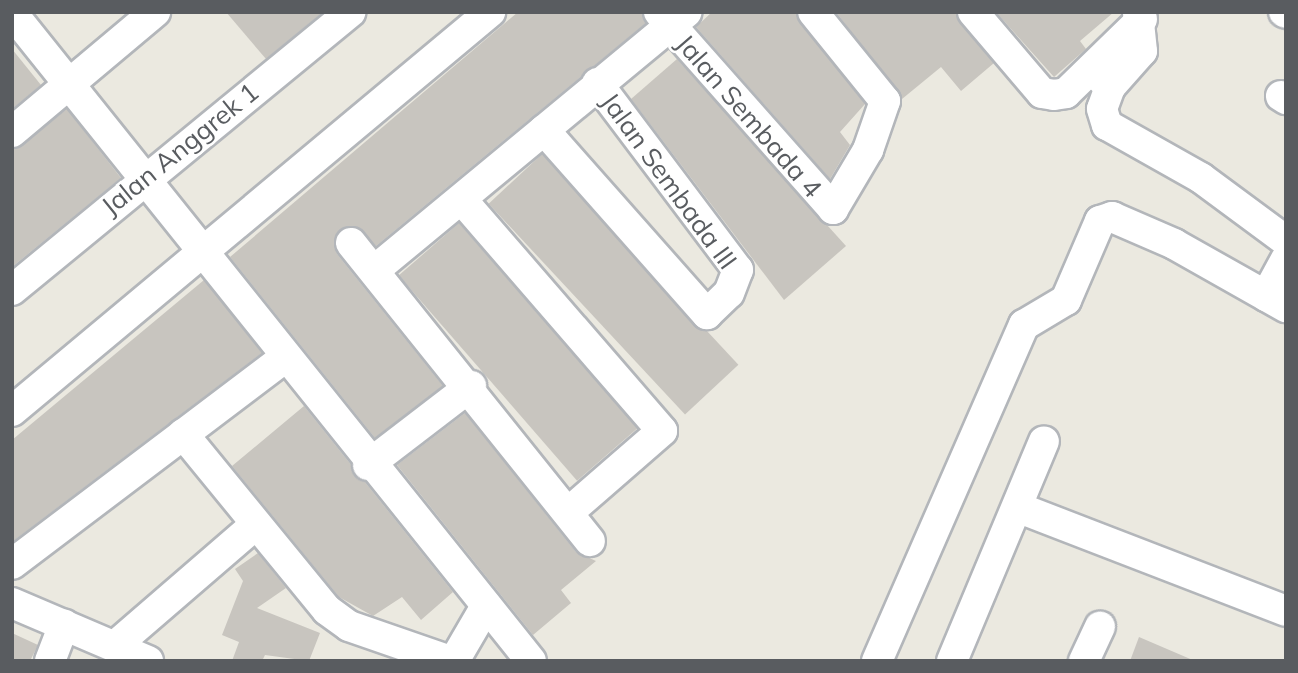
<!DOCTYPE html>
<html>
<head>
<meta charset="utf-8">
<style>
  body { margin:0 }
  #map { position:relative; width:1298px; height:673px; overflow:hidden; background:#ebe9e0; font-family:Mulish,sans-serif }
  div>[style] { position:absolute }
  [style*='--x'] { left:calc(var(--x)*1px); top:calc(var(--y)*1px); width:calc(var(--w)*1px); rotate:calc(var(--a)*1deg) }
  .building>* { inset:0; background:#c8c5bf; transform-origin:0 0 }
  .roads { filter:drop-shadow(2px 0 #b3b6ba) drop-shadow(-2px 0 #b3b6ba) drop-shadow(0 2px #b3b6ba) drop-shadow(0 -2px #b3b6ba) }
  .street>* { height:30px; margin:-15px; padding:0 15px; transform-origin:15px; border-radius:15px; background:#fff }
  span { translate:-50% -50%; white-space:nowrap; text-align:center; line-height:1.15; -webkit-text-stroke:5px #fff; paint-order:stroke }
  .street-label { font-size:26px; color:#595c60 }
  .frame { position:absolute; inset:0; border:14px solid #595c60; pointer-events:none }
</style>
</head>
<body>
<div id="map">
  <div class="building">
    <div style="clip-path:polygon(226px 12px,323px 12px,266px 59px)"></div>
    <div style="clip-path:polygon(518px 12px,642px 12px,646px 23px,376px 246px,357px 227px,335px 236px,337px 254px,443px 386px,375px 438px,230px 257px)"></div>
    <div style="clip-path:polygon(712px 12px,796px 12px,865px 104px,840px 132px,850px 145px,830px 179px,696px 27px)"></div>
    <div style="clip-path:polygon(836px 12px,956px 12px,994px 63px,961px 91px,941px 67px,902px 99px)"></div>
    <div style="clip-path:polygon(996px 12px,1114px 12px,1080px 41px,1086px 49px,1054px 77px)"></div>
    <div style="clip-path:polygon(12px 49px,41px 85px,12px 109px)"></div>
    <div style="clip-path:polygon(677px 59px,846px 246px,784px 300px,631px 99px)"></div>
    <div style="clip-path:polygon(67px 109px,121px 178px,12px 267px,12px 149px)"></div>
    <div style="left:542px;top:154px;width:288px;height:73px;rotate:47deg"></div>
    <div style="left:459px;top:223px;width:272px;height:80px;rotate:49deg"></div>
    <div style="clip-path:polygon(204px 280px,262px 353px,12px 542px,12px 440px)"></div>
    <div style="clip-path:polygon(304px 406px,453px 592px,421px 620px,402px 597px,373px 616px,339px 597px,232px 466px)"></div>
    <div style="clip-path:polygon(465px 413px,576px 552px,596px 561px,561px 590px,571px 603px,533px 635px,397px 465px)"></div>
    <div style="clip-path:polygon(258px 553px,286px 588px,257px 608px,320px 633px,309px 661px,265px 655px,262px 661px,232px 661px,239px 642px,222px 635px,243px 581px,235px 569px)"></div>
    <div style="clip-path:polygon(12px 633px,38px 645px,30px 661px,12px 661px)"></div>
    <div style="clip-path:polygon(1139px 637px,1195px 661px,1130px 661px)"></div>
  </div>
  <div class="roads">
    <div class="street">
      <div style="--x:659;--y:12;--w:263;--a:48.5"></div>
      <div style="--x:833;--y:209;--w:69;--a:-59.3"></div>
      <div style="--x:868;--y:150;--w:52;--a:-70.9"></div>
      <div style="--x:885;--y:101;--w:114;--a:-129"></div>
      <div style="--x:973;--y:12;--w:106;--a:49.6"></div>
      <div style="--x:1042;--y:93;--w:12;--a:9"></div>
      <div style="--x:1054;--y:95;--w:12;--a:-9"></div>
      <div style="--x:1066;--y:93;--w:106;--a:-44.2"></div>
      <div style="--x:1284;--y:12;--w:2;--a:27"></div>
      <div style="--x:12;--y:13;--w:830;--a:51.31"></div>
      <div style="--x:1092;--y:70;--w:25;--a:43"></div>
      <div style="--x:1110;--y:87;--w:23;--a:110"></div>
      <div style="--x:1102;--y:109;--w:17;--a:73"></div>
      <div style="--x:1107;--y:125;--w:108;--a:29.4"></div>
      <div style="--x:1201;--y:178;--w:106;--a:36.5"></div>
      <div style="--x:1110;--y:87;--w:48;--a:-48.4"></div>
      <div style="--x:1142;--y:51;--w:39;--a:-96"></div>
      <div style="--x:1281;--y:96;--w:6;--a:31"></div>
      <div style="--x:544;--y:130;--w:246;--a:48.5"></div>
      <div style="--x:707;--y:314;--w:30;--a:-44"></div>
      <div style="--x:729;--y:293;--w:25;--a:-69"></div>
      <div style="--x:738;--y:270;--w:234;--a:-127"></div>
      <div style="--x:12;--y:132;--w:187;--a:-40"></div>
      <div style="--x:463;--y:201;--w:304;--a:49.1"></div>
      <div style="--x:662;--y:431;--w:122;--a:139"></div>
      <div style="--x:351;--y:243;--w:382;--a:51.3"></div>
      <div style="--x:376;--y:269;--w:403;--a:-39.6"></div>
      <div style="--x:12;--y:290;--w:438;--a:-39.4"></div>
      <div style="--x:1266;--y:296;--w:42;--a:-61.6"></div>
      <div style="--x:12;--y:411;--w:623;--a:-39.85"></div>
      <div style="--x:183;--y:434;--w:227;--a:50.7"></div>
      <div style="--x:327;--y:610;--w:27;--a:36"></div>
      <div style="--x:349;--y:626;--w:107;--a:19.1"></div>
      <div style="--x:368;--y:465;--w:130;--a:-37.5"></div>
      <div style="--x:1019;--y:508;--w:286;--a:21.1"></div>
      <div style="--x:12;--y:564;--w:341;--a:-37.1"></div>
      <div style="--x:12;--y:603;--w:148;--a:23.1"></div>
      <div style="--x:116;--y:645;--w:185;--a:-40.8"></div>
      <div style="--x:50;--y:661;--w:39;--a:-69"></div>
      <div style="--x:454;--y:661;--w:64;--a:-59.8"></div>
      <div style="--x:877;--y:661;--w:367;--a:-66.4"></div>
      <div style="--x:1024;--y:325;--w:49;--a:-30.8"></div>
      <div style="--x:1066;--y:300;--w:86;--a:-66.7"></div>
      <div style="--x:1100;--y:221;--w:13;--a:-18"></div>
      <div style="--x:1112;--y:217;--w:68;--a:23.5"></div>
      <div style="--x:1174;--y:244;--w:129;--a:29.4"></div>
      <div style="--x:952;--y:661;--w:238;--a:-67.3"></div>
      <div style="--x:1084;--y:661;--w:38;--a:-65"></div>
    </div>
  </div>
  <div class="street-label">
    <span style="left:749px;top:116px;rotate:49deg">Jalan Sembada 4</span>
    <span style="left:180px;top:149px;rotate:-39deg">Jalan Anggrek 1</span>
    <span style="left:669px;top:181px;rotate:54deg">Jalan Sembada III</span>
  </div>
  <div class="frame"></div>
</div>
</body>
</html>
